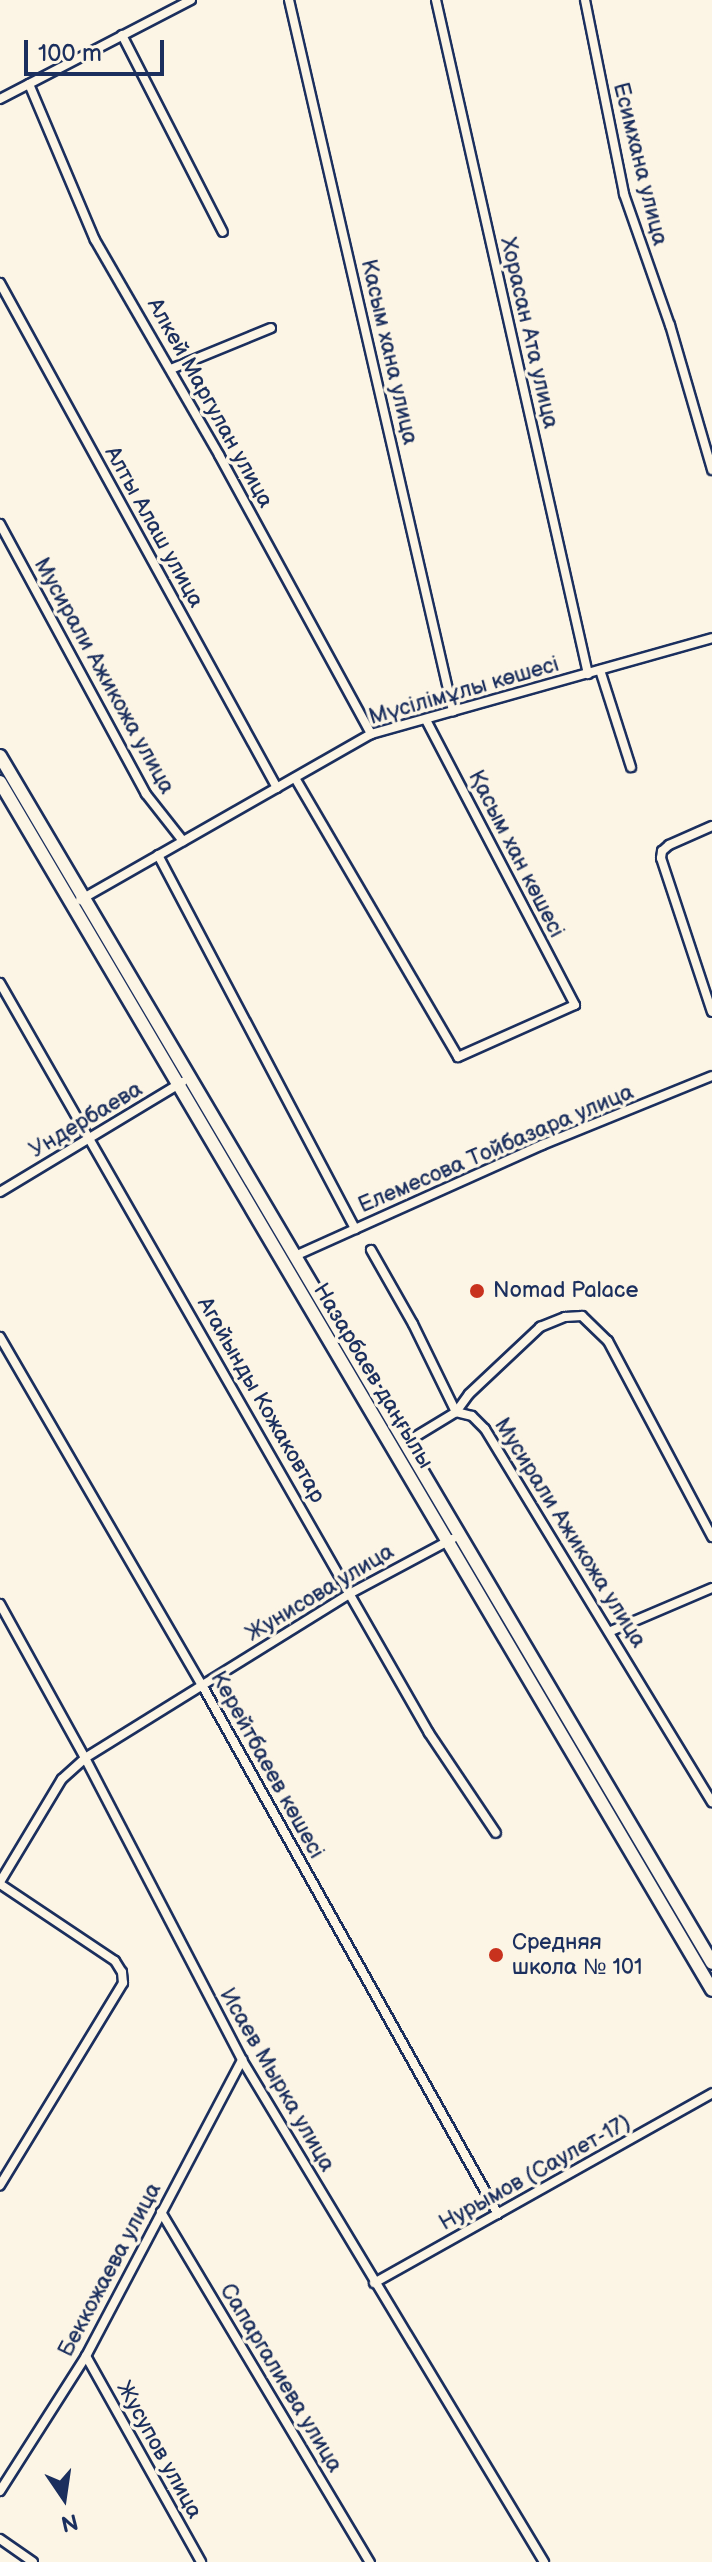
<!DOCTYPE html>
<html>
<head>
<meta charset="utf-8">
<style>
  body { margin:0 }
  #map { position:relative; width:712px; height:2562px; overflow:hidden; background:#fcf5e5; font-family:"Balsamiq Sans",sans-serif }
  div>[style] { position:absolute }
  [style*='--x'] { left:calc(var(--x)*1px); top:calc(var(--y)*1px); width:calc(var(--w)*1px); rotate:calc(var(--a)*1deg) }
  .roads { filter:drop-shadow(2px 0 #1b2f5e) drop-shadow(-2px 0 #1b2f5e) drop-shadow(0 2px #1b2f5e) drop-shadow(0 -2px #1b2f5e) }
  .street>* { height:8px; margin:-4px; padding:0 4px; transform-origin:4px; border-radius:4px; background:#fcf5e5 }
  .secondary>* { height:12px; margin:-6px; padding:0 6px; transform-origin:6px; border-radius:6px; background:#fcf5e5 }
  .dots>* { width:22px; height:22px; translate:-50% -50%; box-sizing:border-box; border:4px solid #fcf5e5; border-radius:50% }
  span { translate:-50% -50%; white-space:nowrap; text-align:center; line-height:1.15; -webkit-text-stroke:7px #fcf5e5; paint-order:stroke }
  .street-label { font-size:22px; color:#1b2f5e }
  .poi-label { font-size:22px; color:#1b2f5e }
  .left { translate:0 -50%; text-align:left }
  .north { position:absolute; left:24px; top:2458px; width:80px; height:80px; -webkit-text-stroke:6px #fcf5e5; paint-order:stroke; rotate:167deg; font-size:22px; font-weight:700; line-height:32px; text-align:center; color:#1b2f5e }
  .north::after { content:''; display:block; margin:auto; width:28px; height:36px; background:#1b2f5e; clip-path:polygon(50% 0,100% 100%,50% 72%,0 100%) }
  .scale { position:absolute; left:24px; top:40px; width:140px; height:36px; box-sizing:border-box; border:4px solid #1b2f5e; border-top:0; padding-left:10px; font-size:24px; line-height:28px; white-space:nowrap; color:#1b2f5e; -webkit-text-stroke:6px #fcf5e5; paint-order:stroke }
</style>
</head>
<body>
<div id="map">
  <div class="roads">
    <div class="street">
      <div style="--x:289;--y:0;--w:730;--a:77.01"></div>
      <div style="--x:436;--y:0;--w:691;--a:77.29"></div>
      <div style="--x:585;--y:0;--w:198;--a:78.6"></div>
      <div style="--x:624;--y:194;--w:139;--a:70.7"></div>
      <div style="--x:670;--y:325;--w:151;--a:73.8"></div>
      <div style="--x:122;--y:35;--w:221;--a:62.9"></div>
      <div style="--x:29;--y:84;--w:169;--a:67.1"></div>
      <div style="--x:95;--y:240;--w:248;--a:60"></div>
      <div style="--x:219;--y:455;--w:318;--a:61.4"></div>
      <div style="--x:0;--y:99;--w:215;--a:-27.4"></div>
      <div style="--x:0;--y:283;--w:576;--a:61.25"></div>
      <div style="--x:171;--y:369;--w:108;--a:-22.3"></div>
      <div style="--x:0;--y:524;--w:307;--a:61.6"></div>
      <div style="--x:146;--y:794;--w:60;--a:51.8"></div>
      <div style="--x:600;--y:670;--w:102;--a:72.3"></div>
      <div style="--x:295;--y:778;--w:323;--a:59.7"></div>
      <div style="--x:458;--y:1057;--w:128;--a:-24"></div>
      <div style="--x:575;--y:1005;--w:322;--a:-117.6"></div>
      <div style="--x:712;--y:826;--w:47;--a:156.2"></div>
      <div style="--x:669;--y:845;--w:9;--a:139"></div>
      <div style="--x:662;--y:851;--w:7;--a:98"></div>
      <div style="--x:661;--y:858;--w:162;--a:71.7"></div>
      <div style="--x:158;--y:855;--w:423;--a:62.2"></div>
      <div style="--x:80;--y:900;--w:335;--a:-29.7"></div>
      <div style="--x:371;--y:734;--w:354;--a:-15.7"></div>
      <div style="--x:0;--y:983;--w:864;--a:60.23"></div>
      <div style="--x:429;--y:1733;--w:120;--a:56.2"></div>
      <div style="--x:0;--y:1192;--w:213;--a:-31.1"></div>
      <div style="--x:371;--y:1250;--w:85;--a:60.4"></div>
      <div style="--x:413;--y:1324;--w:98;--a:64"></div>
      <div style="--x:456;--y:1412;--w:16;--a:14"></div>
      <div style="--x:472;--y:1416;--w:18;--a:45"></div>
      <div style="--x:485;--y:1429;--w:437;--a:58.7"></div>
      <div style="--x:295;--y:1256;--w:271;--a:-24.2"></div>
      <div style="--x:542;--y:1145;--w:183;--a:-22.1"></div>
      <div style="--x:0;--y:1337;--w:402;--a:59.9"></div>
      <div style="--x:202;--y:1685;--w:606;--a:60.77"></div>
      <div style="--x:405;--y:1443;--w:60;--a:-31.3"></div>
      <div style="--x:456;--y:1412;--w:22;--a:-54"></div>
      <div style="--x:469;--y:1394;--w:98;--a:-43.3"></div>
      <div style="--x:540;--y:1327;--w:27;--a:-22"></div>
      <div style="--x:565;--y:1317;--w:17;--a:-3"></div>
      <div style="--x:582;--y:1316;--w:36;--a:44"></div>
      <div style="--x:608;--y:1341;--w:222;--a:62"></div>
      <div style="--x:0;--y:1604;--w:176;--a:61.1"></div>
      <div style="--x:85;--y:1758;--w:340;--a:62.5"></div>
      <div style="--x:242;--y:2060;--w:586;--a:58.97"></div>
      <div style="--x:611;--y:1631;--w:110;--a:-23.1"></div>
      <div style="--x:0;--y:1882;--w:120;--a:-59"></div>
      <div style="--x:62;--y:1779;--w:31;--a:-42"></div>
      <div style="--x:85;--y:1758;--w:313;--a:-31.8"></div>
      <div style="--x:351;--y:1593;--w:115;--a:-28.1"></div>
      <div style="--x:0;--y:1884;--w:138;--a:33.8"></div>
      <div style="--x:115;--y:1961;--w:13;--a:58"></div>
      <div style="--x:122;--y:1972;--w:11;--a:85"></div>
      <div style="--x:123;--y:1983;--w:237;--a:121.3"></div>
      <div style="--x:161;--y:2212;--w:408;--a:59.2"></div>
      <div style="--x:374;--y:2283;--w:388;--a:-29.3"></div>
      <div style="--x:86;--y:2356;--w:236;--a:60.8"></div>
      <div style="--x:0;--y:2491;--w:160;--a:-57.5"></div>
      <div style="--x:86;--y:2356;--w:335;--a:-62.2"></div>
      <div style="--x:0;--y:2539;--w:40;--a:34.9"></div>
    </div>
    <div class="secondary">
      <div style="--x:0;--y:756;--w:1401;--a:59.46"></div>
      <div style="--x:0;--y:782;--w:1402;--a:59.48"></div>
    </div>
  </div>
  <div class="dots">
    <div style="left:477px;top:1291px;background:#c8321e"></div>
    <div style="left:496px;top:1955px;background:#c8321e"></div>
  </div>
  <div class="street-label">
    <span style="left:640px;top:164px;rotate:76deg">Есимхана улица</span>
    <span style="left:529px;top:333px;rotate:77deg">Хорасан Ата улица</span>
    <span style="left:389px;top:352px;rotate:77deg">Касым хана улица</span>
    <span style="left:210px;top:403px;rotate:61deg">Алкей Маргулан улица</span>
    <span style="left:154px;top:527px;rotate:61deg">Алты Алаш улица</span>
    <span style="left:104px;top:676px;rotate:61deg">Мусирали Ажикожа улица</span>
    <span style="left:464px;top:691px;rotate:-16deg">Мүсілімұлы көшесі</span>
    <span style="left:516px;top:854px;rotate:63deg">Қасым хан көшесі</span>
    <span style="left:86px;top:1120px;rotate:-31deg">Ундербаева</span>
    <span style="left:496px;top:1149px;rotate:-23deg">Елемесова Тойбазара улица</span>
    <span style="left:373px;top:1376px;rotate:59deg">Назарбаев даңғылы</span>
    <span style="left:261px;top:1400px;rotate:60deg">Агайынды Кожаковтар</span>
    <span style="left:570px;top:1533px;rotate:58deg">Мусирали Ажикожа улица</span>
    <span style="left:320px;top:1593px;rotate:-31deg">Жунисова улица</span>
    <span style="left:267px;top:1765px;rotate:61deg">Керейтбаеев көшесі</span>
    <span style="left:277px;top:2080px;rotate:60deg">Исаев Мырка улица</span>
    <span style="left:535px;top:2173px;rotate:-29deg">Нурымов (Саулет-17)</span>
    <span style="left:110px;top:2270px;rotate:-62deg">Беккожаева улица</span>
    <span style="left:281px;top:2378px;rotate:59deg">Сапаргалиева улица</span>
    <span style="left:159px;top:2450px;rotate:61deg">Жусупов улица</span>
  </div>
  <div class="poi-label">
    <span class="left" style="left:493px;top:1291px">Nomad Palace</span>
    <span class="left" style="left:512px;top:1955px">Средняя<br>школа № 101</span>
  </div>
  <div class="north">N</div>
  <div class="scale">100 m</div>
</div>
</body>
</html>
